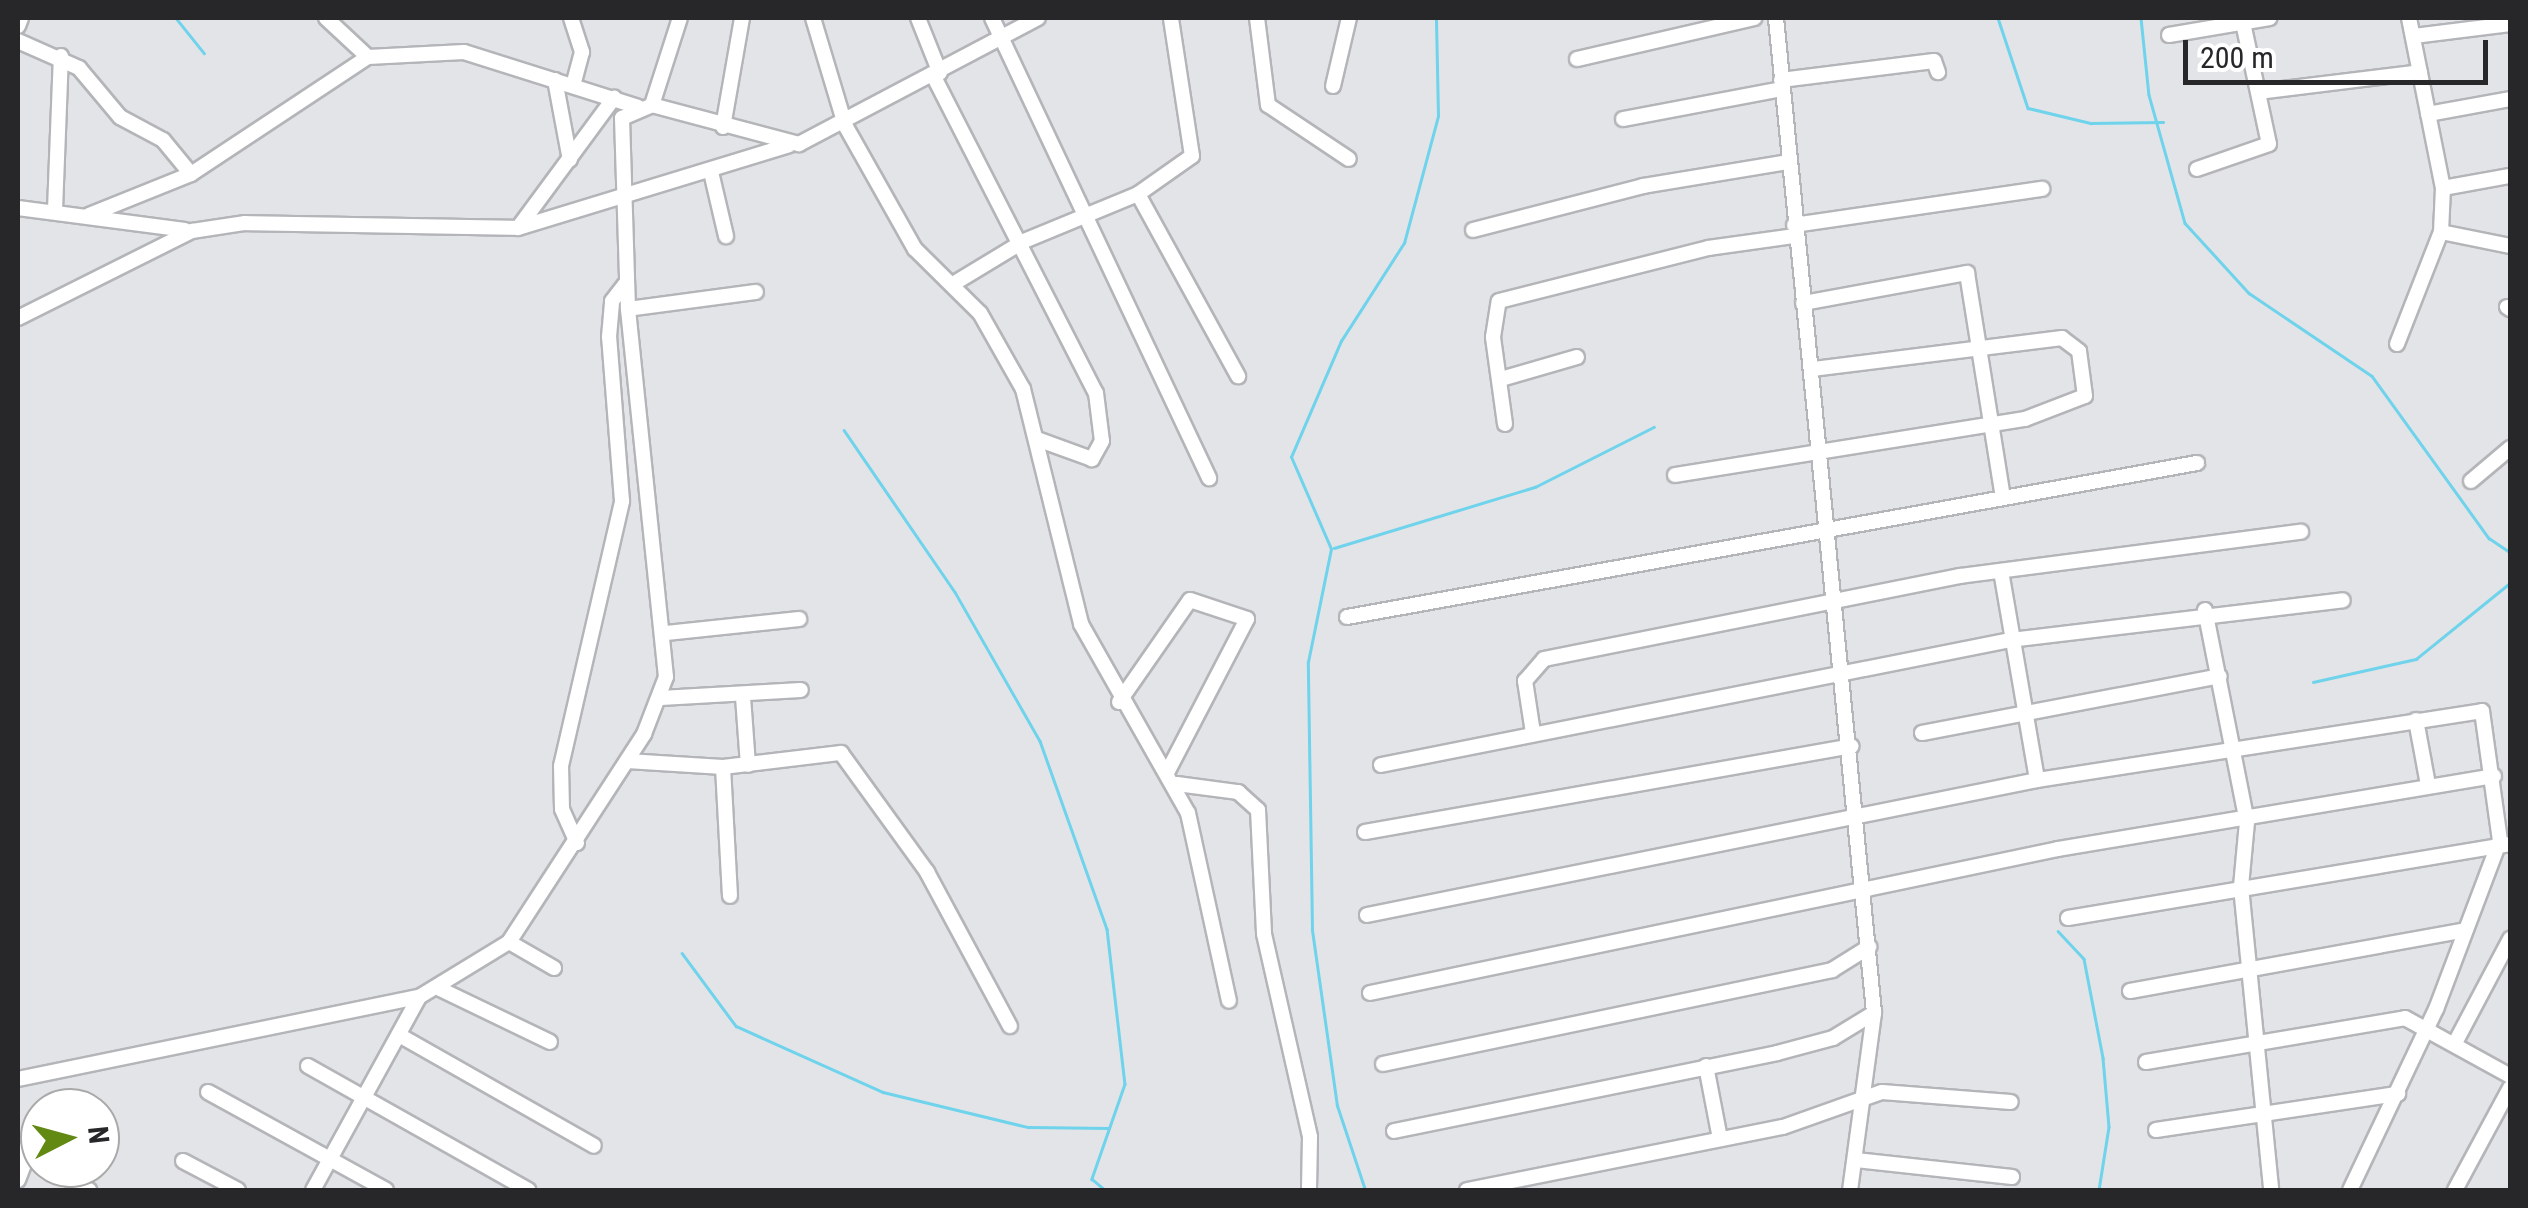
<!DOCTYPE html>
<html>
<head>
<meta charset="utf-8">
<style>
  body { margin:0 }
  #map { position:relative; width:2528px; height:1208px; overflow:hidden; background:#e3e4e8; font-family:"Roboto Condensed",sans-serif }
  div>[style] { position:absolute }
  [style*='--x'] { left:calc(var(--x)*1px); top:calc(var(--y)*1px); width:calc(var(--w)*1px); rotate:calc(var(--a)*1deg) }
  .stream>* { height:2.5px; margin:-1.25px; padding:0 1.25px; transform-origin:1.25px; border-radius:1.25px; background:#6ed3eb }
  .roads { filter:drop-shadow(2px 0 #b4b5b9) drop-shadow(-2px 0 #b4b5b9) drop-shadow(0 2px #b4b5b9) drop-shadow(0 -2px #b4b5b9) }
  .minor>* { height:14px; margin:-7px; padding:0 7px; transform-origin:7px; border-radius:7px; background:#fff }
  span { translate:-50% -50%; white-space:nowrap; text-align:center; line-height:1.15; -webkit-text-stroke:10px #fff; paint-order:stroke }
  .frame { position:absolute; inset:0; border:20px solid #272729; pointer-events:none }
  .north { position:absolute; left:20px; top:1088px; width:100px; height:100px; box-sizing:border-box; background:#fff; border:2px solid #a9a9a9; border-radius:50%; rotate:84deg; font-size:28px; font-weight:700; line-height:40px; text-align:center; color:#272729 }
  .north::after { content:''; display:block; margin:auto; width:35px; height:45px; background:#628912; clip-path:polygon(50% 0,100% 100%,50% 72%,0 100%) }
  .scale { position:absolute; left:2183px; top:40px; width:305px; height:45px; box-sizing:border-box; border:5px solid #272729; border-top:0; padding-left:12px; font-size:30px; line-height:35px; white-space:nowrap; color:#272729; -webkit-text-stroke:8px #fff; paint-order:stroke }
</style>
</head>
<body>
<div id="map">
  <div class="stream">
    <div style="--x:176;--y:18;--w:45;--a:51.3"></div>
    <div style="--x:1998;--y:18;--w:95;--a:71.6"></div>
    <div style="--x:2028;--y:108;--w:65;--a:13.4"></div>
    <div style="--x:2091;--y:123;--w:72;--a:-0.8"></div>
    <div style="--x:2141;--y:18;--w:77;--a:84.1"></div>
    <div style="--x:2149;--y:95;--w:133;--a:74.3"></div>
    <div style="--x:2185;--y:223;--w:95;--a:47.6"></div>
    <div style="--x:2249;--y:293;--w:148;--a:34"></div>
    <div style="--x:2372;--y:376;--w:200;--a:54.2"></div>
    <div style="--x:2489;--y:538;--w:25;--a:34"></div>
    <div style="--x:844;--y:430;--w:196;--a:55.6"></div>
    <div style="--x:955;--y:592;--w:172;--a:60.3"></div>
    <div style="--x:1040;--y:741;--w:200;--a:70.4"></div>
    <div style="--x:1107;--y:929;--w:156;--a:83.4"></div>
    <div style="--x:1125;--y:1084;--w:101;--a:109.2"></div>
    <div style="--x:1092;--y:1179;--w:17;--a:40"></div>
    <div style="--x:1334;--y:548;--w:210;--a:-16.9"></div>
    <div style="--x:1535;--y:487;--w:133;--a:-26.8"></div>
    <div style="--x:2313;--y:682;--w:106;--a:-12.6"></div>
    <div style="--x:2416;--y:659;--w:121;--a:-39"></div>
    <div style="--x:2058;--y:931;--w:38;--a:47"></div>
    <div style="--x:2084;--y:959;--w:101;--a:79.1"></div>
    <div style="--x:2103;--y:1058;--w:69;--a:85"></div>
    <div style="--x:2109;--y:1127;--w:64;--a:99"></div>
    <div style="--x:682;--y:953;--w:91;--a:53.5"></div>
    <div style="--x:736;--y:1026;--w:161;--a:24.2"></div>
    <div style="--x:883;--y:1092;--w:149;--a:13.6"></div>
    <div style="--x:1028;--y:1127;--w:81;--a:0.7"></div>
    <div style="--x:1365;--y:1190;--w:89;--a:-108.4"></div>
    <div style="--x:1337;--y:1106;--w:178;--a:-98.1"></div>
    <div style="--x:1312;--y:930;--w:268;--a:-90.9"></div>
    <div style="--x:1308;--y:662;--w:115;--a:-78.5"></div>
    <div style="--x:1331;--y:549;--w:100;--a:-113.5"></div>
    <div style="--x:1291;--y:457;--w:126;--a:-66.7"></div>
    <div style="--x:1341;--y:341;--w:117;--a:-57.3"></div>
    <div style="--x:1404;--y:243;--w:131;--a:-75"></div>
    <div style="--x:1438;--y:116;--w:98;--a:-91.2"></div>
  </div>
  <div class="roads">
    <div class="minor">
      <div style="--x:326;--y:18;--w:57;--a:42.9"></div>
      <div style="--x:368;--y:57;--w:96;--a:-3"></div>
      <div style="--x:464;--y:52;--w:182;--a:17.5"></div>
      <div style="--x:571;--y:18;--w:36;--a:72"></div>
      <div style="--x:582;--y:52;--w:34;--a:105"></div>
      <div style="--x:813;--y:18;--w:112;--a:73.3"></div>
      <div style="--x:845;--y:125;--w:142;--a:60.6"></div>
      <div style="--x:915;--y:249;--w:91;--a:44.6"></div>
      <div style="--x:980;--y:313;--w:87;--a:60.5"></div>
      <div style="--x:1023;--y:389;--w:242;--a:76.1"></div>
      <div style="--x:1081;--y:624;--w:217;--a:60.5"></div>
      <div style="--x:1188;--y:813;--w:192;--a:77.7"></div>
      <div style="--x:918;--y:18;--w:59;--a:68.2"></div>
      <div style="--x:992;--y:18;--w:509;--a:64.74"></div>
      <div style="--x:1257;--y:18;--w:88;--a:82.8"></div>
      <div style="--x:1268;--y:105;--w:97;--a:33.7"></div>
      <div style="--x:1776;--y:18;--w:1000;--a:84.37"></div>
      <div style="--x:1874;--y:1013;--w:179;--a:97.7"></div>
      <div style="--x:2409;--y:18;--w:173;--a:78.7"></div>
      <div style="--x:2443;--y:188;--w:68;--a:-10.2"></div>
      <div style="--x:18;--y:26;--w:9;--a:-69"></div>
      <div style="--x:2169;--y:35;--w:102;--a:-9.6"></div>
      <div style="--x:2414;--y:36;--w:97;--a:-7.1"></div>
      <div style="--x:18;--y:41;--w:67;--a:23.9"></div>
      <div style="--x:79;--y:68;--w:64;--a:50.1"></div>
      <div style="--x:120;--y:117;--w:49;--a:28.1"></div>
      <div style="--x:163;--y:140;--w:44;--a:50.5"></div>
      <div style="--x:1577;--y:59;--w:182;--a:-13"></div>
      <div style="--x:934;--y:77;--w:355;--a:62.9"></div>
      <div style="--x:1096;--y:393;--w:48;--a:82.9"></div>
      <div style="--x:1102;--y:441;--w:21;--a:119"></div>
      <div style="--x:1092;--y:459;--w:59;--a:-160"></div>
      <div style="--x:555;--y:80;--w:81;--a:79.4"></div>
      <div style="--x:1781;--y:80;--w:154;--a:-7.1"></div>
      <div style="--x:1934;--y:61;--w:12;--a:70"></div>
      <div style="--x:1333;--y:86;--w:70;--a:-76.8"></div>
      <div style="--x:2258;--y:92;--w:163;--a:-7"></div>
      <div style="--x:652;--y:105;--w:91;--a:-72.2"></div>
      <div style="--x:2428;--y:114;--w:83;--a:-10.4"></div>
      <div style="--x:1623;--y:119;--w:162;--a:-10.7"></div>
      <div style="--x:723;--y:127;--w:111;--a:-80.1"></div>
      <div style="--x:2197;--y:169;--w:76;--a:-19.1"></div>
      <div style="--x:2269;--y:144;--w:129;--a:-102.1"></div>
      <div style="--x:711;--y:172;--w:66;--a:76.8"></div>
      <div style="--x:1138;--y:194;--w:208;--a:61.2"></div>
      <div style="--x:18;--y:208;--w:168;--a:7.5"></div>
      <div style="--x:55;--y:210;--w:154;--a:-87.8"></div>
      <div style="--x:89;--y:215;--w:110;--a:-21.9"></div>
      <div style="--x:191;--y:174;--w:212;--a:-33.5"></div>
      <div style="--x:521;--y:224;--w:157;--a:-53.6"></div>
      <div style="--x:1794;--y:225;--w:251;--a:-8.3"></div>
      <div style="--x:1473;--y:230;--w:176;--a:-14.5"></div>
      <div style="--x:1643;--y:186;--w:147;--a:-9.4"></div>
      <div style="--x:2441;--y:232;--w:70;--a:11.5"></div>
      <div style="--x:953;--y:284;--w:83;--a:-31.2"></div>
      <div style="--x:1024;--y:241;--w:123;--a:-22.4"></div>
      <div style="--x:1138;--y:194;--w:66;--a:-35.1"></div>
      <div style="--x:1192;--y:156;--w:140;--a:-98.7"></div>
      <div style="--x:1803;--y:303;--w:167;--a:-10.4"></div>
      <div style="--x:1967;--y:273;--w:222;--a:80.9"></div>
      <div style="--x:2507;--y:307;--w:4;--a:34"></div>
      <div style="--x:628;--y:309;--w:129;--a:-7.6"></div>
      <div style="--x:18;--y:318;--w:195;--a:-26.6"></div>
      <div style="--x:192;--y:231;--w:54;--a:-8.6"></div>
      <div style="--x:245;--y:223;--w:273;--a:1"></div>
      <div style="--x:518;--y:228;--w:283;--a:-17"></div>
      <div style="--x:2397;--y:344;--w:120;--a:-68.6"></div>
      <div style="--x:2441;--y:232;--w:44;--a:-87.4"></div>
      <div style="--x:1501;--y:379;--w:79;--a:-16.1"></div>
      <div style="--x:1505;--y:424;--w:88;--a:-97.9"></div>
      <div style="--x:1493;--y:337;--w:36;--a:-81"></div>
      <div style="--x:1499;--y:301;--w:216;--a:-14.2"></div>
      <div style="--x:1708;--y:248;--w:88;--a:-7.9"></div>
      <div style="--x:1675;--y:475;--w:354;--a:-9.1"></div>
      <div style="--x:2025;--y:419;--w:64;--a:-21"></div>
      <div style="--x:2085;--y:396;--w:45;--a:-97.6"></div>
      <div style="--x:2079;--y:351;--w:21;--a:-143"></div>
      <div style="--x:2062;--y:338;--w:250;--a:172.9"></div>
      <div style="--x:2471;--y:481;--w:51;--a:-40.2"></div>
      <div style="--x:2001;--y:571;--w:212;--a:80.2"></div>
      <div style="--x:2205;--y:610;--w:216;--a:78.8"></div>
      <div style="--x:2247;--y:822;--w:65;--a:95.3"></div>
      <div style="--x:2241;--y:887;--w:304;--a:84.3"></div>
      <div style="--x:1347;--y:617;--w:864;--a:-10.27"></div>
      <div style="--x:666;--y:633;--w:134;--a:-6"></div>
      <div style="--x:743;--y:697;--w:68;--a:85.8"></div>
      <div style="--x:661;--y:698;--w:140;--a:-3.3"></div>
      <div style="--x:1119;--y:702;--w:124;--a:-55.2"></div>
      <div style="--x:1190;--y:600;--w:60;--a:18.4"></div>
      <div style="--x:1247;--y:619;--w:171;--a:117.5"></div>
      <div style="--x:2416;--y:720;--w:66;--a:79.5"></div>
      <div style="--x:1533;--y:733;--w:53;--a:-98.7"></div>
      <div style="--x:1525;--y:681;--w:29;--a:-49"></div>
      <div style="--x:1544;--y:659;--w:424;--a:-11.3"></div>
      <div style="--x:1960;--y:576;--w:344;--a:-7.4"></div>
      <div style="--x:1922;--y:733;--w:303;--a:-10.8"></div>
      <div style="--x:627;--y:761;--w:96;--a:3.6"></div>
      <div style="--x:723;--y:767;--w:119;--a:-6.8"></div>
      <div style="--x:841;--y:753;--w:147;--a:54.1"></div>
      <div style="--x:927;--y:872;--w:175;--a:61.7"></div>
      <div style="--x:1381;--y:765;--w:641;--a:-11.24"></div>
      <div style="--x:2010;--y:640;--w:335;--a:-6.8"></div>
      <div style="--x:723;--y:767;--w:129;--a:86.9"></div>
      <div style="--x:1177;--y:784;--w:62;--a:7.5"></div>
      <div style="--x:1238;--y:792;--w:27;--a:42"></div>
      <div style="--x:1258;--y:810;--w:124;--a:87.2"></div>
      <div style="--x:1264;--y:934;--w:208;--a:77.2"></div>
      <div style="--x:1310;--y:1137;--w:53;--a:91.1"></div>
      <div style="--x:1365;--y:832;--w:494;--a:-10"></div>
      <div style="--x:577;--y:843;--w:37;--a:-114"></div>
      <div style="--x:562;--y:809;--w:43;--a:-91.3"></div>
      <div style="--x:561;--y:766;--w:272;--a:-77"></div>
      <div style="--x:622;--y:501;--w:165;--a:-94.5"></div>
      <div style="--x:609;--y:337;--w:36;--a:-85"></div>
      <div style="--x:612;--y:301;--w:23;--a:-52"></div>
      <div style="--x:1367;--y:915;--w:683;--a:-11.39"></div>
      <div style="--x:2037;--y:780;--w:450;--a:-8.8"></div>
      <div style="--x:2482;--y:711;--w:130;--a:82.1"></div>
      <div style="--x:2500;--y:840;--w:181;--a:110.7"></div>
      <div style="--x:2436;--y:1009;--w:200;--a:115.4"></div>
      <div style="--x:2068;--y:918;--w:448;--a:-9.5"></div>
      <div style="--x:509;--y:942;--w:52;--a:30"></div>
      <div style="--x:440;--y:989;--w:122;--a:25.7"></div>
      <div style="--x:2130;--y:991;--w:341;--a:-10.3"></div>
      <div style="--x:1370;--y:993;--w:703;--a:-11.82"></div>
      <div style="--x:2058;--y:849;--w:442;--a:-9.5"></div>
      <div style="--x:399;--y:1035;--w:224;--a:29.6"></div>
      <div style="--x:2455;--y:1043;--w:118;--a:-62.1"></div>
      <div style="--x:2146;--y:1062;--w:263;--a:-9.6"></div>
      <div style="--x:2405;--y:1018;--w:120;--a:28.9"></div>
      <div style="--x:1383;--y:1064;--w:459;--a:-11.8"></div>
      <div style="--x:1832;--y:970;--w:44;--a:-31.9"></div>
      <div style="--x:308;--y:1066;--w:253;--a:29.4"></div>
      <div style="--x:1706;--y:1066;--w:74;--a:79.1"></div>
      <div style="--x:18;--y:1079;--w:409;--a:-11.6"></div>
      <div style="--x:419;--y:997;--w:105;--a:-31.4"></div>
      <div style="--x:509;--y:942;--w:248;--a:-57"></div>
      <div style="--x:644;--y:734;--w:61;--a:-68.9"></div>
      <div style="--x:666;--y:677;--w:370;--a:-95.9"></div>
      <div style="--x:628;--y:309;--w:191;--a:-91.8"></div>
      <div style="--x:622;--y:118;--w:33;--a:-23"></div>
      <div style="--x:652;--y:105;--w:152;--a:14.9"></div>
      <div style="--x:799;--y:144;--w:270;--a:-27.8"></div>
      <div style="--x:208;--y:1092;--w:203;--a:28.8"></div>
      <div style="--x:2156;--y:1130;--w:245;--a:-8.5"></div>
      <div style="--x:1394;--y:1131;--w:391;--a:-11.5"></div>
      <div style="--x:1777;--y:1053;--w:58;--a:-15"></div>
      <div style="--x:1833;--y:1038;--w:48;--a:-31.4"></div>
      <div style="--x:18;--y:1150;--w:26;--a:31"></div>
      <div style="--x:1856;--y:1160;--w:157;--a:6.2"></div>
      <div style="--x:183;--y:1161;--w:62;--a:27.8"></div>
      <div style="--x:49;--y:1168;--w:46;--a:28.8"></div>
      <div style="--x:18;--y:1180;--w:26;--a:-69"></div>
      <div style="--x:313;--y:1190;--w:220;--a:-61.2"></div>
      <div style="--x:1467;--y:1190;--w:322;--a:-11.3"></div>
      <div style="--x:1783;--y:1127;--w:105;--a:-19.5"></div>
      <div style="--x:1882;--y:1092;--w:129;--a:4.4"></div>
      <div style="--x:2455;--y:1190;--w:116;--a:-61.7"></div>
    </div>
  </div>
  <div class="frame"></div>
  <div class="north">N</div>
  <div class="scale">200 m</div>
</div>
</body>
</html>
